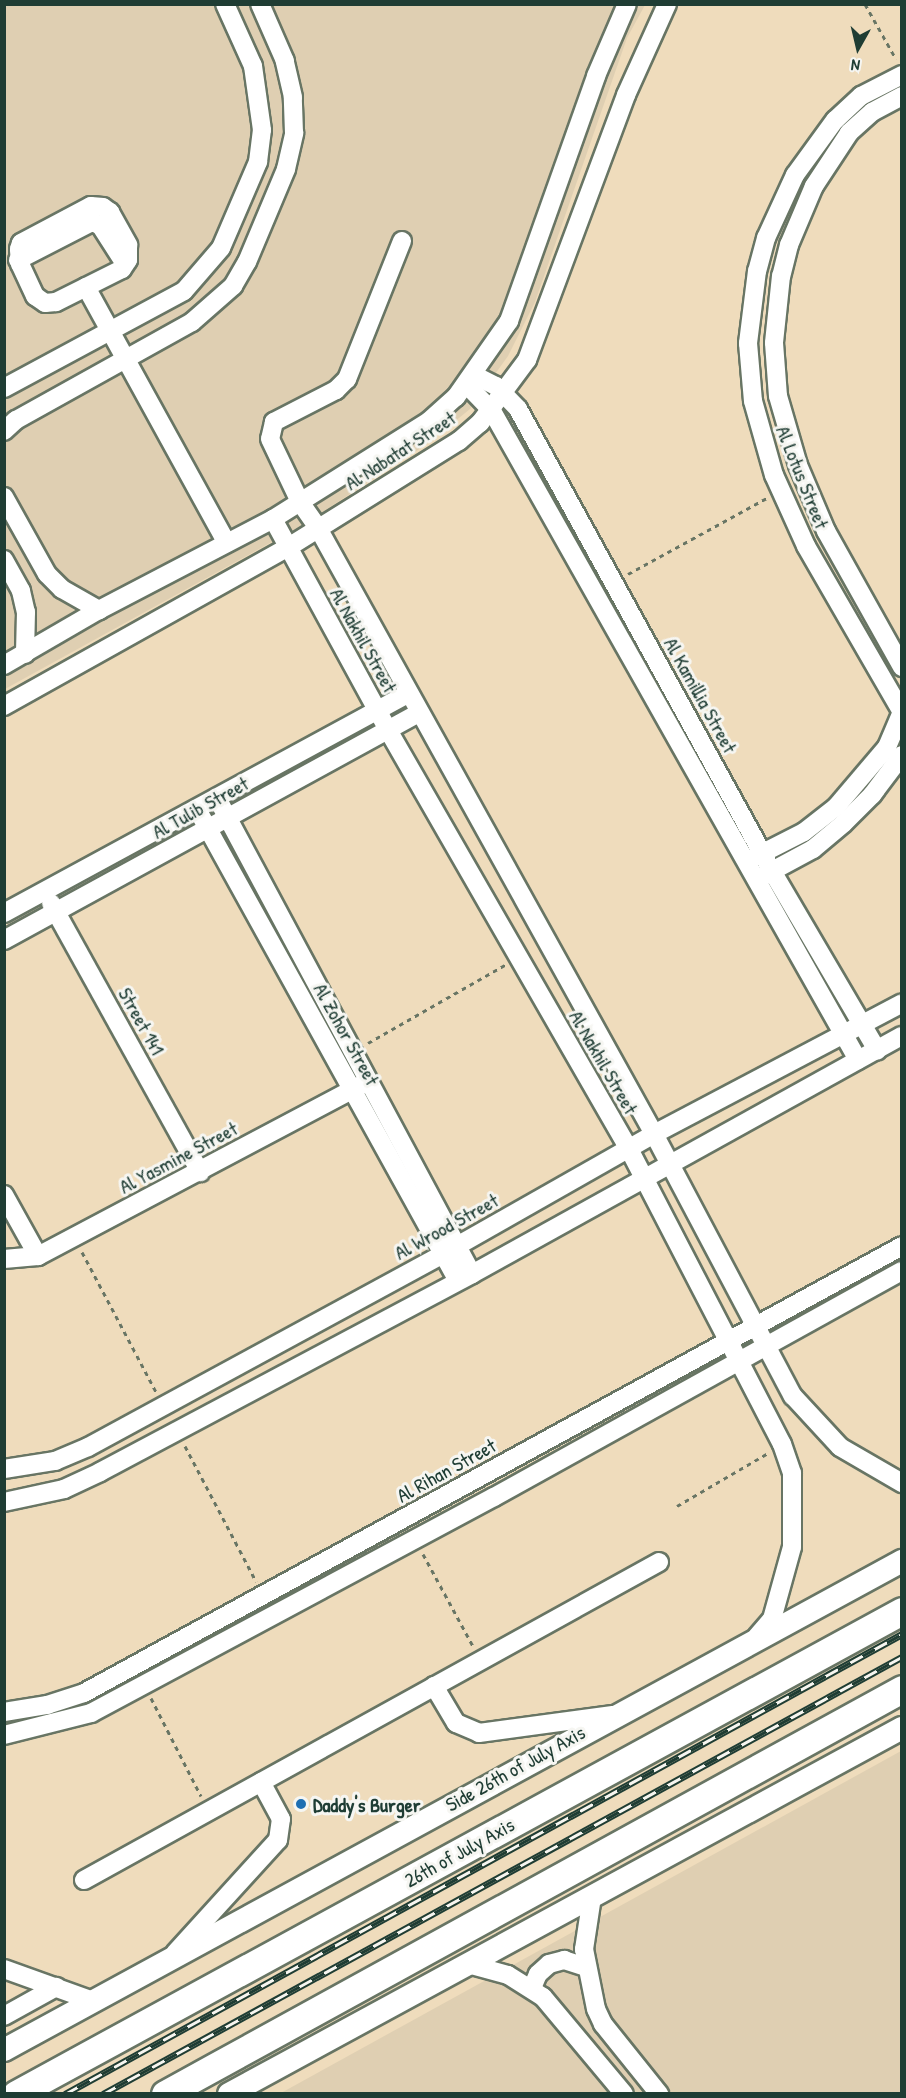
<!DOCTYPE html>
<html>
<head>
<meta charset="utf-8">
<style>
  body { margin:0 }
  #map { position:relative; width:906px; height:2098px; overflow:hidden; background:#efdcbc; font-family:"Patrick Hand",sans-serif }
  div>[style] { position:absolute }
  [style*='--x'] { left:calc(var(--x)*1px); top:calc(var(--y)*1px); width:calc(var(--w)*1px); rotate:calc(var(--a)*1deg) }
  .built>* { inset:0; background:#dfcfb2 }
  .path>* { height:3px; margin-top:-1.5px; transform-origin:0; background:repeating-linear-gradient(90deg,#687564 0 4.5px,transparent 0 9px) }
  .roads { filter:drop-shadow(2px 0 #687564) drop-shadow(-2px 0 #687564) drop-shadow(0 2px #687564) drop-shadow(0 -2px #687564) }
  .minor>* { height:18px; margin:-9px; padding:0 9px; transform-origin:9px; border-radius:9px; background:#fff }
  .major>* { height:22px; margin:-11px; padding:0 11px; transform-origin:11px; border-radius:11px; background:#fff }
  .highway>* { height:27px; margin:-13.5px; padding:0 13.5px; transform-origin:13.5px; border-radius:13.5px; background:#fff }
  .rail>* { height:7px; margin-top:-3.5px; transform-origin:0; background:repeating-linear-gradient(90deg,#f6f6f2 0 14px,#1f3d34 0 28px); box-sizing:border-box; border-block:2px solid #1f3d34 }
  .dots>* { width:16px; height:16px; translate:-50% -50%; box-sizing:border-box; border:3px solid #f6f6f2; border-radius:50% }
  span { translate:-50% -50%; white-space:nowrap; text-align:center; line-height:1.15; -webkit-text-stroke:6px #f6f6f2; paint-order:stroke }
  .street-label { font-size:20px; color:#1f3d34 }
  .poi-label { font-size:20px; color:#1f3d34; font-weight:700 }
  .left { translate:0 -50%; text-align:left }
  .frame { position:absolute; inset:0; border:6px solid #1f3d34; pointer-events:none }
  .north { position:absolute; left:828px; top:18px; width:60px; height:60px; -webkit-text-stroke:4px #f6f6f2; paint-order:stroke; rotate:188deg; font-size:16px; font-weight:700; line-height:24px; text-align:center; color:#1f3d34 }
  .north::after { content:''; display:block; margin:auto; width:21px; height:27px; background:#1f3d34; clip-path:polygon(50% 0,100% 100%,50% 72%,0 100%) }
</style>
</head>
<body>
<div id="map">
  <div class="built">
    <div style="clip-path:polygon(5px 5px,645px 5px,627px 38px,535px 302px,508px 356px,470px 409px,427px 444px,299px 527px,5px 689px)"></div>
    <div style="clip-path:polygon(901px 1751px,901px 2093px,281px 2093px)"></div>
  </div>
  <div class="path">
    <div style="--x:865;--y:4;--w:63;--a:60.6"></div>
    <div style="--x:628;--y:574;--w:158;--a:-28.7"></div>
    <div style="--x:368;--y:1043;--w:158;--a:-29.7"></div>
    <div style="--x:82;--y:1252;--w:158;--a:62.1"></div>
    <div style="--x:185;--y:1446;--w:153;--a:62.3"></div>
    <div style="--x:677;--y:1506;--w:105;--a:-30.2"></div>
    <div style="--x:423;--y:1554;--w:105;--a:61.5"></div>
    <div style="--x:151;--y:1698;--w:110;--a:63"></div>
  </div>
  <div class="roads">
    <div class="minor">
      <div style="--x:902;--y:75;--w:46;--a:152.9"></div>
      <div style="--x:861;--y:96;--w:35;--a:137"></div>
      <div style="--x:835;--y:120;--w:68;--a:126"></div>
      <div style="--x:795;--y:175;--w:69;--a:114.7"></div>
      <div style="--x:766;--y:238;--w:34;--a:105"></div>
      <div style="--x:757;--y:271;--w:73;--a:97.1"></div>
      <div style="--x:748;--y:343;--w:58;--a:85.1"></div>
      <div style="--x:753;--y:401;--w:77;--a:74.2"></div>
      <div style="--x:774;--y:475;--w:78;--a:65.7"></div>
      <div style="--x:806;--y:546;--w:192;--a:60"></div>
      <div style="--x:902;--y:96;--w:34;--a:152"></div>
      <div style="--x:872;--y:112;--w:31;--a:138"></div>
      <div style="--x:849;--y:133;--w:64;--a:123.4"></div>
      <div style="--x:814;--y:186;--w:64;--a:113"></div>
      <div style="--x:789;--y:245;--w:32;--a:104"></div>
      <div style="--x:781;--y:276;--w:67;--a:96"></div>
      <div style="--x:774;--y:343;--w:53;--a:85.7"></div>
      <div style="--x:778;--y:396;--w:72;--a:73.8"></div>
      <div style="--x:798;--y:465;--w:72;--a:67"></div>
      <div style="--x:826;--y:531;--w:156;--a:60.8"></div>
      <div style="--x:91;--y:206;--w:12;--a:5"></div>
      <div style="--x:103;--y:207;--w:9;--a:36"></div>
      <div style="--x:110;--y:212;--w:38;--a:61"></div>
      <div style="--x:128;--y:245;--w:15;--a:90"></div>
      <div style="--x:128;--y:260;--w:11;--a:124"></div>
      <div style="--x:122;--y:269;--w:74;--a:153.4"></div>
      <div style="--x:56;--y:302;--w:11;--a:175"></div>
      <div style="--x:45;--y:303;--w:12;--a:-145"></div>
      <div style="--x:35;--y:296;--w:35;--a:-115"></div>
      <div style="--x:20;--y:264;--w:15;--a:-94"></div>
      <div style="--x:19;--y:249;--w:6;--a:-72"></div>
      <div style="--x:21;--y:243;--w:79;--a:-27.9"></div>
      <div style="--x:402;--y:241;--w:149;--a:111.7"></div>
      <div style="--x:347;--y:379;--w:16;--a:135"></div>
      <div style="--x:336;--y:390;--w:70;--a:152.7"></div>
      <div style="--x:274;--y:422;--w:17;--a:103"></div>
      <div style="--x:270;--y:439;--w:70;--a:64.5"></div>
      <div style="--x:300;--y:502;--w:32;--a:55"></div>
      <div style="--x:318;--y:528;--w:693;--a:60.99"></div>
      <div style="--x:654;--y:1134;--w:297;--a:62.1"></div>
      <div style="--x:793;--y:1396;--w:69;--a:47.3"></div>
      <div style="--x:840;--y:1447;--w:72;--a:30.1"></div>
      <div style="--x:18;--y:260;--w:83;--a:-27.2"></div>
      <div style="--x:92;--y:222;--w:9;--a:21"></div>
      <div style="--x:100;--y:225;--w:46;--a:57.3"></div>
      <div style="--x:86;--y:287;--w:292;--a:61.2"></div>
      <div style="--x:474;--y:375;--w:25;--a:27"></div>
      <div style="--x:496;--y:386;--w:32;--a:46"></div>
      <div style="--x:518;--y:409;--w:527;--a:61.2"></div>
      <div style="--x:772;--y:871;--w:208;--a:59.6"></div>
      <div style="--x:467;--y:385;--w:36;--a:46"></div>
      <div style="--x:492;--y:411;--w:745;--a:60.58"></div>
      <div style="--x:4;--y:388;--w:204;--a:-28.3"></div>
      <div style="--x:184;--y:291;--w:57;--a:-49.3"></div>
      <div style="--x:221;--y:248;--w:94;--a:-66.7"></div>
      <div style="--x:258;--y:162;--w:32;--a:-83"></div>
      <div style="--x:262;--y:130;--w:65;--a:-98"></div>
      <div style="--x:253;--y:66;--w:68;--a:-114.3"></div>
      <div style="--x:4;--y:431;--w:16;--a:-43"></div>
      <div style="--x:16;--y:420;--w:201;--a:-29.1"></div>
      <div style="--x:192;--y:322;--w:55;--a:-41.3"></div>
      <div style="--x:233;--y:286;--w:28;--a:-60"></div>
      <div style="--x:247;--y:262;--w:101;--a:-67.2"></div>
      <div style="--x:286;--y:169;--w:37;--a:-77"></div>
      <div style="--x:294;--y:133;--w:36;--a:-92"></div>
      <div style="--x:293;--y:97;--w:37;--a:-103"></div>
      <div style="--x:285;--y:61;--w:62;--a:-113.7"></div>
      <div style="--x:4;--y:497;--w:88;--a:60.8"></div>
      <div style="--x:47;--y:574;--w:21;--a:45"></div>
      <div style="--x:62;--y:589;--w:43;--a:29.6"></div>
      <div style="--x:273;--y:519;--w:240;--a:61.4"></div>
      <div style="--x:388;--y:730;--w:483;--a:60.1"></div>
      <div style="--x:629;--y:1149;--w:332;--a:62.6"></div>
      <div style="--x:782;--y:1444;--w:31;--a:71"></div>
      <div style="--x:792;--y:1473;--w:74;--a:90"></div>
      <div style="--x:792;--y:1547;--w:75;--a:105.5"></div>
      <div style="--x:772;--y:1619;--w:23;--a:131"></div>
      <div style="--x:4;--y:560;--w:35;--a:61"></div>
      <div style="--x:21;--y:591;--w:22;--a:77"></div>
      <div style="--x:26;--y:612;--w:42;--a:91.4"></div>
      <div style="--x:4;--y:665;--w:110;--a:-30.1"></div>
      <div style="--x:99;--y:610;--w:196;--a:-27.6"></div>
      <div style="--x:273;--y:519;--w:184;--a:-32.1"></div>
      <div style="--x:429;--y:421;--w:36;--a:-42"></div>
      <div style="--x:456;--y:397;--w:93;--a:-55.1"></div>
      <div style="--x:509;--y:321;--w:260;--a:-70.4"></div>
      <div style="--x:596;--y:76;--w:78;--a:-66.7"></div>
      <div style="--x:4;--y:706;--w:324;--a:-29.2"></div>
      <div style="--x:287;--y:548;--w:203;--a:-31.9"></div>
      <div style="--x:459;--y:441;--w:28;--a:-41"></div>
      <div style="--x:480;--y:423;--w:79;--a:-53.3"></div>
      <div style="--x:527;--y:360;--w:283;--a:-69.5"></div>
      <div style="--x:626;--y:95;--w:100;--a:-65.7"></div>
      <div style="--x:217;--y:798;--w:540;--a:61.82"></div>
      <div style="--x:197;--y:809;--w:539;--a:61.06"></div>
      <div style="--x:751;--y:859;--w:59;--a:-27"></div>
      <div style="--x:804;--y:832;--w:41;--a:-38"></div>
      <div style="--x:836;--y:807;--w:79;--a:-49.6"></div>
      <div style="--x:887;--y:747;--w:38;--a:-67"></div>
      <div style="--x:761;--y:877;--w:59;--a:-28.3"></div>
      <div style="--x:813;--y:849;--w:40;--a:-40"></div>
      <div style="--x:844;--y:823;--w:40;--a:-45"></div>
      <div style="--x:872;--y:795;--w:50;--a:-53.1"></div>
      <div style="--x:51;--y:903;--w:308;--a:61"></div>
      <div style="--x:4;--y:913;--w:459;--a:-28.5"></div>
      <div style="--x:4;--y:940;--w:472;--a:-28.7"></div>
      <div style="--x:4;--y:1195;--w:70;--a:60.9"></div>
      <div style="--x:4;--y:1259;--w:34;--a:-5"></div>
      <div style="--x:38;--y:1256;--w:365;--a:-27.9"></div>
      <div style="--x:4;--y:1469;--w:52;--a:-8.9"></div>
      <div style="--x:55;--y:1461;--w:36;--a:-23"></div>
      <div style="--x:88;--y:1447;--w:404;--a:-28.5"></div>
      <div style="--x:443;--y:1254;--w:243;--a:-29.6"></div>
      <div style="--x:654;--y:1134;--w:280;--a:-27.8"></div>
      <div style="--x:4;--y:1502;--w:61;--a:-12.2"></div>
      <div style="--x:64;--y:1489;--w:40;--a:-25"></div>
      <div style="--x:100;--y:1472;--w:421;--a:-28"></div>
      <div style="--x:472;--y:1274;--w:491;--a:-29"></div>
      <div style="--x:434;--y:1686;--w:43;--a:59.3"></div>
      <div style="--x:456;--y:1723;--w:25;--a:23"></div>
      <div style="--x:479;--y:1733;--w:135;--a:-7.7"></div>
      <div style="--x:4;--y:1712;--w:44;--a:-9.2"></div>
      <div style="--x:47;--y:1705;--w:39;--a:-18"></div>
      <div style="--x:84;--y:1693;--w:932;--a:-28.65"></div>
      <div style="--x:4;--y:1735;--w:90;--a:-14.2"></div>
      <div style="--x:91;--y:1713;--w:457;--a:-28.2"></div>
      <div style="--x:494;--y:1497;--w:466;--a:-29"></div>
      <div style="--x:84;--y:1880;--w:657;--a:-28.94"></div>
      <div style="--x:592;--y:1897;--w:53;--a:98.7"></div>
      <div style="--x:584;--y:1949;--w:61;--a:78.7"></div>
      <div style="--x:596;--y:2009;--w:17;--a:65"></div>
      <div style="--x:603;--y:2024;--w:90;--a:51.3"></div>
      <div style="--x:175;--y:1953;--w:153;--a:-47.7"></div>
      <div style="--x:278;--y:1840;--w:21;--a:-82"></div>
      <div style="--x:281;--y:1819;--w:42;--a:-118.4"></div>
      <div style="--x:468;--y:1964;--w:41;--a:15.4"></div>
      <div style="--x:508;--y:1975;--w:41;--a:32.2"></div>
      <div style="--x:543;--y:1997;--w:126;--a:50.1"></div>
      <div style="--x:4;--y:1969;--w:91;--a:19.8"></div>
      <div style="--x:532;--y:1988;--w:15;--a:-67"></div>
      <div style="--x:538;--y:1974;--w:15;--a:-42"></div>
      <div style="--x:549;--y:1964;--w:16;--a:-15"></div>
      <div style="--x:564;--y:1960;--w:22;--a:18"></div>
      <div style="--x:4;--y:2016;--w:60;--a:-29.1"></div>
    </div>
    <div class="major">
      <div style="--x:4;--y:2050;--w:1023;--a:-28.57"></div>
      <div style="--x:229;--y:2094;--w:766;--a:-28.54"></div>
    </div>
    <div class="highway">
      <div style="--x:16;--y:2094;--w:1009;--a:-28.6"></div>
      <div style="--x:165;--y:2094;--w:841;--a:-28.79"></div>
    </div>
  </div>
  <div class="rail">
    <div style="--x:65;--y:2094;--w:955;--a:-28.79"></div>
    <div style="--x:103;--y:2094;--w:911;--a:-28.68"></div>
  </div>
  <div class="dots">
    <div style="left:301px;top:1804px;background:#1f6fb2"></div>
  </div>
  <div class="street-label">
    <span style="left:400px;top:450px;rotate:-33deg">Al Nabatat Street</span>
    <span style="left:803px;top:477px;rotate:68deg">Al Lotus Street</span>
    <span style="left:364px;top:640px;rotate:61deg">Al Nakhil Street</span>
    <span style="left:701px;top:695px;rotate:61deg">Al Kamillia Street</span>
    <span style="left:200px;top:807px;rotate:-29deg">Al Tulib Street</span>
    <span style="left:142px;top:1021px;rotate:61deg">Street 141</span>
    <span style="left:347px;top:1034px;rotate:61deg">Al Zohor Street</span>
    <span style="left:604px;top:1062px;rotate:60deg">Al Nakhil Street</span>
    <span style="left:178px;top:1157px;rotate:-28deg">Al Yasmine Street</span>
    <span style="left:446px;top:1226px;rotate:-29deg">Al Wrood Street</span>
    <span style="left:446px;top:1470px;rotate:-29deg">Al Rihan Street</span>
    <span style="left:515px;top:1768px;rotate:-29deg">Side 26th of July Axis</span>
    <span style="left:459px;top:1852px;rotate:-29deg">26th of July Axis</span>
  </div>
  <div class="poi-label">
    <span class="left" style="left:313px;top:1804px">Daddy's Burger</span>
  </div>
  <div class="frame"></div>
  <div class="north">N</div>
</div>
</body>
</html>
